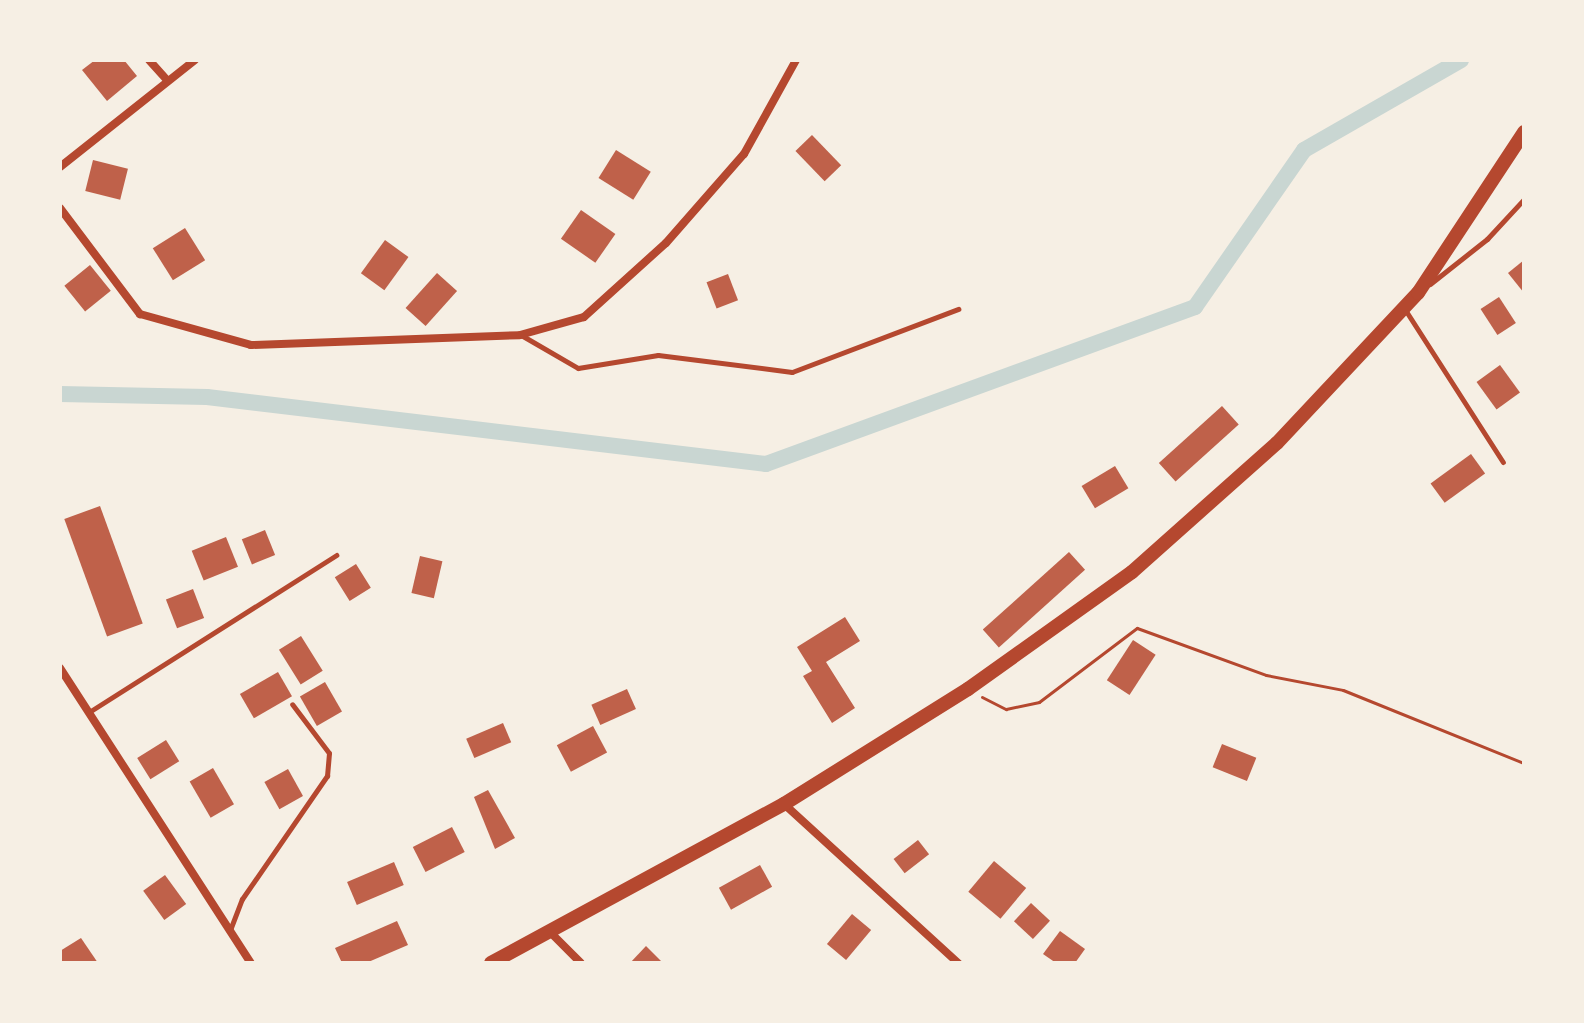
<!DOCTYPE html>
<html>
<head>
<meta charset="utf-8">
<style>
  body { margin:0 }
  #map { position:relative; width:1584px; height:1023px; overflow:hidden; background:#f6efe4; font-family:"DM Sans",sans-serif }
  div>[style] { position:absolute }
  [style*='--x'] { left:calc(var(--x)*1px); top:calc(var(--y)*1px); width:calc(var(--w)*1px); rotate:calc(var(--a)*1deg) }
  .canal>* { height:16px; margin:-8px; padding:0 8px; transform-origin:8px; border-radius:8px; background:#c9d6d2 }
  .building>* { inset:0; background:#bf614a; transform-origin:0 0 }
  .path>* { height:3px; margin:-1.5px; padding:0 1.5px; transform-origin:1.5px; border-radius:1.5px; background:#b5482f }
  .service>* { height:5px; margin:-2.5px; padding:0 2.5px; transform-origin:2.5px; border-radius:2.5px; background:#b5482f }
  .minor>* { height:8px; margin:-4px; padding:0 4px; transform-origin:4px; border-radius:4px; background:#b5482f }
  .secondary>* { height:14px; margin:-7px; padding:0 7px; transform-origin:7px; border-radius:7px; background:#b5482f }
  span { translate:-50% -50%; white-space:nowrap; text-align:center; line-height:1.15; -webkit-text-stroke:6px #f6efe4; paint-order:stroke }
  .frame { position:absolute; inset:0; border:62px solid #f6efe4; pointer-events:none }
</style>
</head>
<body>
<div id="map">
  <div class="canal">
    <div style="--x:60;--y:394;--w:147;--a:1.2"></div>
    <div style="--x:207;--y:397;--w:563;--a:6.83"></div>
    <div style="--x:766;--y:464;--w:457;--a:-20.1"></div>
    <div style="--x:1195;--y:307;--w:191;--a:-55.2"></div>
    <div style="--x:1304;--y:150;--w:181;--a:-29.8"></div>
  </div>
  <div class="building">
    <div style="clip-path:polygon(95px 60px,124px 60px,137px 76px,107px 101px,82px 70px)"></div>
    <div style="left:812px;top:135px;width:42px;height:23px;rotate:46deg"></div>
    <div style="left:616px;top:150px;width:41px;height:33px;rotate:32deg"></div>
    <div style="left:93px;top:160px;width:36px;height:32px;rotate:14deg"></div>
    <div style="left:581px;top:210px;width:42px;height:35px;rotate:35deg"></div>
    <div style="left:185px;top:228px;width:38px;height:38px;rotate:58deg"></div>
    <div style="left:385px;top:240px;width:29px;height:41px;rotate:36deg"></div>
    <div style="clip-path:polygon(1524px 260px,1524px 293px,1508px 273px)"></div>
    <div style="left:90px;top:265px;width:33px;height:33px;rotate:51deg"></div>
    <div style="left:437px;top:273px;width:27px;height:47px;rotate:42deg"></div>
    <div style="left:728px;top:274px;width:28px;height:23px;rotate:69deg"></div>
    <div style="left:1499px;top:297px;width:31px;height:22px;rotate:57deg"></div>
    <div style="left:1500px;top:365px;width:34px;height:29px;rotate:54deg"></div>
    <div style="left:1222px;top:406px;width:25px;height:85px;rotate:48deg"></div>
    <div style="left:1471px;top:454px;width:24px;height:50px;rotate:54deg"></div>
    <div style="left:1115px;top:466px;width:26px;height:39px;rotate:59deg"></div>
    <div style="left:100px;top:506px;width:125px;height:38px;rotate:70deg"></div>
    <div style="left:265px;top:530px;width:27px;height:25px;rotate:68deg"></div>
    <div style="left:226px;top:537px;width:32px;height:37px;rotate:68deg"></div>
    <div style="left:1069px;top:552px;width:24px;height:116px;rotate:48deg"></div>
    <div style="left:420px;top:556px;width:23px;height:38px;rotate:13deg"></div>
    <div style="left:356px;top:564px;width:28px;height:25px;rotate:58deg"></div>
    <div style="left:193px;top:589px;width:31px;height:29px;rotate:69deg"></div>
    <div style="clip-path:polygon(845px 617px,860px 641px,826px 662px,855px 708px,832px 723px,803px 676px,812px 671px,797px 647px)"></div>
    <div style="left:301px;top:636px;width:41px;height:26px;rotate:58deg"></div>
    <div style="left:1133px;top:640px;width:27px;height:48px;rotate:33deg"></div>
    <div style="left:278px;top:672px;width:28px;height:44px;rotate:60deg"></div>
    <div style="left:325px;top:682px;width:34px;height:29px;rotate:60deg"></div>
    <div style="left:627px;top:689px;width:22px;height:39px;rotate:66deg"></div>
    <div style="left:503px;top:723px;width:21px;height:40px;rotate:67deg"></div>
    <div style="left:593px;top:726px;width:30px;height:41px;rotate:62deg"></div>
    <div style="left:166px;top:740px;width:25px;height:34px;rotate:58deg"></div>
    <div style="left:1222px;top:744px;width:37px;height:25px;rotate:22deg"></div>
    <div style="left:213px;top:768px;width:42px;height:27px;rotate:60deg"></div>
    <div style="left:288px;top:769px;width:31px;height:27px;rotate:61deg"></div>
    <div style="clip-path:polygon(488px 790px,515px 838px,495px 849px,474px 797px)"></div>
    <div style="left:452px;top:827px;width:28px;height:44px;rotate:63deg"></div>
    <div style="left:918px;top:840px;width:18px;height:31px;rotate:52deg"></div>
    <div style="left:994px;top:861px;width:42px;height:40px;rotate:40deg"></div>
    <div style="left:394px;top:862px;width:25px;height:51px;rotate:67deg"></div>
    <div style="left:760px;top:865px;width:25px;height:47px;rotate:61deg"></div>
    <div style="left:165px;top:875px;width:36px;height:27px;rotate:54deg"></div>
    <div style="left:1031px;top:903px;width:26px;height:25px;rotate:43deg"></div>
    <div style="left:852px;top:914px;width:25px;height:39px;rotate:40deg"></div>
    <div style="clip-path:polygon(397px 921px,408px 945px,366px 963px,342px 963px,335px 948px)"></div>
    <div style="clip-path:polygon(1060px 931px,1085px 949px,1075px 963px,1056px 963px,1043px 954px)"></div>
    <div style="clip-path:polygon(81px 938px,98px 963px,60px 963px,60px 951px)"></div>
    <div style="clip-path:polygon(646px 946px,663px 963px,630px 963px)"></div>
  </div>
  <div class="path">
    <div style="--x:982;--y:697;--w:27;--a:27"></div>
    <div style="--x:1006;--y:709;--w:34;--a:-12"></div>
    <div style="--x:1039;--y:702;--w:123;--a:-37.1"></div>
    <div style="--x:1137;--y:628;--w:137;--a:20"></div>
    <div style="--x:1266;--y:675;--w:78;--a:11"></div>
    <div style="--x:1343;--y:690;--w:195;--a:22"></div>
  </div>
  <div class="service">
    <div style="--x:1430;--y:284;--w:73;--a:-38.3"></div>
    <div style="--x:1487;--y:239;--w:54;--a:-47.2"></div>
    <div style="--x:1404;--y:308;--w:183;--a:57.3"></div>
    <div style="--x:521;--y:335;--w:66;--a:30.1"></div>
    <div style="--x:578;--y:368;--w:81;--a:-9.2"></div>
    <div style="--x:658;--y:355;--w:135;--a:7.2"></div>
    <div style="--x:792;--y:372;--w:178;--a:-20.8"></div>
    <div style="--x:89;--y:712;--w:293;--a:-32.4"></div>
    <div style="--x:230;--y:930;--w:33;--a:-69"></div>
    <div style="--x:242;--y:899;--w:150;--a:-55.4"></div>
    <div style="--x:327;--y:776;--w:23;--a:-85"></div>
    <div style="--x:329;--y:753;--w:61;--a:-127.1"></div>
  </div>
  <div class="minor">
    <div style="--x:149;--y:60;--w:28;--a:48"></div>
    <div style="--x:60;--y:167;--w:172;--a:-38.4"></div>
    <div style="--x:60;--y:208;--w:133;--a:53"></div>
    <div style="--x:140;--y:314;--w:115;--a:15.6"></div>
    <div style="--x:251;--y:345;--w:269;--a:-2.1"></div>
    <div style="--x:520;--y:335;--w:66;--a:-15.7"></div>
    <div style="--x:584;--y:317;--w:110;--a:-42.1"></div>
    <div style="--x:666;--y:243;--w:118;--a:-48.8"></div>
    <div style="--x:744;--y:154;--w:107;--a:-61"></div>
    <div style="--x:60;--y:668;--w:351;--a:57.1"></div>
    <div style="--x:784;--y:804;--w:236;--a:42.4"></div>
    <div style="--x:549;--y:931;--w:45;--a:45"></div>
  </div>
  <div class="secondary">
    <div style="--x:491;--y:963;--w:333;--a:-28.5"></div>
    <div style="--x:784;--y:804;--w:217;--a:-32"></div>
    <div style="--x:968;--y:689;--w:201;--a:-35.5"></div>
    <div style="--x:1132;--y:572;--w:194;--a:-41.7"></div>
    <div style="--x:1277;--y:443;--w:206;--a:-46.8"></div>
    <div style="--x:1418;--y:293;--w:193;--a:-56.6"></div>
  </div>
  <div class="frame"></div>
</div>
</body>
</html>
